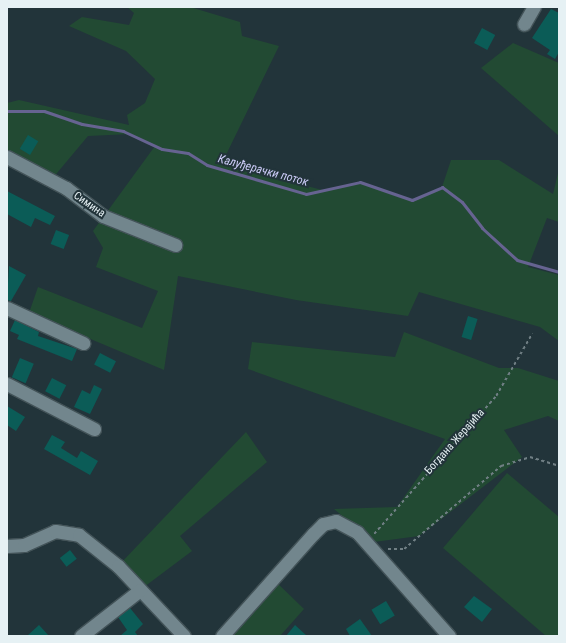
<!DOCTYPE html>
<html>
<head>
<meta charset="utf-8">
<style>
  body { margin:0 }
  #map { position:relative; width:566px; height:643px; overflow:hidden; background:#22343a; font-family:"Roboto Condensed",sans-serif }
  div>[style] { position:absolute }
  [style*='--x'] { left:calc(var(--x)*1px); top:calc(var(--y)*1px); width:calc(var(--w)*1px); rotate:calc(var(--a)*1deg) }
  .green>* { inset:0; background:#224a33 }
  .stream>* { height:3px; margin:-1.5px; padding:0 1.5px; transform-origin:1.5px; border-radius:1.5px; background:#666391 }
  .building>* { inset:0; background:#0b5c57; transform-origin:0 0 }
  .path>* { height:1.5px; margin-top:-0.75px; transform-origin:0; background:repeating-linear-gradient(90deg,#707f84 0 3px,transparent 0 6px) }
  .roads { filter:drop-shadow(1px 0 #435358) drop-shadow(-1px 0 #435358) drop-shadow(0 1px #435358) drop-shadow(0 -1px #435358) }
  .minor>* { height:13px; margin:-6.5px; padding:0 6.5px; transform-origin:6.5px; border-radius:6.5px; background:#72868d }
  span { translate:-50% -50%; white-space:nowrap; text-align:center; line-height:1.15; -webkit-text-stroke:4px #22343a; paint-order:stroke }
  .street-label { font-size:11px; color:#e6f1f4 }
  .water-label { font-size:12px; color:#cccbf7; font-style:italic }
  .frame { position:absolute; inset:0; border:8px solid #e6f1f4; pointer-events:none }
</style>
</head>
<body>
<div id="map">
  <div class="green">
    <div style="clip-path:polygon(127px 7px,190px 7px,240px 22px,242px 36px,279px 46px,224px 159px,245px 170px,326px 191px,360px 182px,412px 200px,442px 187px,451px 160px,499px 160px,553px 194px,559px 169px,559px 222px,547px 218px,528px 267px,559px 275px,559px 341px,540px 327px,419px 292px,408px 316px,296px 300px,178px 276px,164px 370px,29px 313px,38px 287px,142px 328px,158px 291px,96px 267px,103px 248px,93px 231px,155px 146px,131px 134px,88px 136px,52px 179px,7px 158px,7px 103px,19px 100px,129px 125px,127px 115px,145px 103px,155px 79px,126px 51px,69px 26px,82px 17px,129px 25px,134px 13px)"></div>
    <div style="clip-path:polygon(513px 43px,559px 63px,559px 136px,481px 68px)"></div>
    <div style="clip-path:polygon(404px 332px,499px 368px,518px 368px,559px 381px,559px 421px,548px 416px,504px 430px,522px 457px,419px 536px,374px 542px,334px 509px,397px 507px,445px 439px,248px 369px,252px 342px,395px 357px)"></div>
    <div style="clip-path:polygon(246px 432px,267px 462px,180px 536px,192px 551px,140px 590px,118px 566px)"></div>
    <div style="clip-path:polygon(507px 473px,559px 517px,559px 636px,546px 636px,443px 548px)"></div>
    <div style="clip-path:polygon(271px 577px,304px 609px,280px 636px,222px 636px)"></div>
  </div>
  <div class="stream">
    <div style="--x:7;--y:111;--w:37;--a:0"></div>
    <div style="--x:44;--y:111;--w:40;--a:18.9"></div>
    <div style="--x:82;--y:124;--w:42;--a:9.7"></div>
    <div style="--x:123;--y:131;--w:43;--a:24.8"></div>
    <div style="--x:162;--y:149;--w:26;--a:9"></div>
    <div style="--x:188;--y:153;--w:22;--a:32"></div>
    <div style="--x:207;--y:165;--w:103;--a:16.3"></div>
    <div style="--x:306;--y:194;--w:55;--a:-12.5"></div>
    <div style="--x:360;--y:182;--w:55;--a:19.1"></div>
    <div style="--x:412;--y:200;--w:33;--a:-23"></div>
    <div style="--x:442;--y:187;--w:25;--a:37"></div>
    <div style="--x:462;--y:202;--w:33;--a:52"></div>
    <div style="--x:482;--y:228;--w:47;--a:42.4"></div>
    <div style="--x:517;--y:260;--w:44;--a:15.9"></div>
  </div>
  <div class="building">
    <div style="clip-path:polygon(551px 9px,559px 13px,559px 52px,555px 59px,547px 54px,550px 50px,532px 38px)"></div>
    <div style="left:482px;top:28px;width:15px;height:17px;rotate:28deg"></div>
    <div style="left:28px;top:135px;width:12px;height:16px;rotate:31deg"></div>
    <div style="clip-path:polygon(7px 191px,55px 216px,50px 225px,35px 218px,31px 227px,7px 214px)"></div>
    <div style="left:56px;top:230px;width:14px;height:15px;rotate:21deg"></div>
    <div style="clip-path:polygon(9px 266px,26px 275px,11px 301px,7px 300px)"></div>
    <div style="left:468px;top:316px;width:10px;height:22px;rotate:17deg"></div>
    <div style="clip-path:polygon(15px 320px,39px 332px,38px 336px,77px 349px,72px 361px,17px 339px,19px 335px,10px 331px)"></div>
    <div style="left:100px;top:353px;width:18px;height:13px;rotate:27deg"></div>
    <div style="left:20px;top:358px;width:15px;height:21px;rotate:23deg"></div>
    <div style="left:52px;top:378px;width:16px;height:15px;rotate:27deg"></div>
    <div style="clip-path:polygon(94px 385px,102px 389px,90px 414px,74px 407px,82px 390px,90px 394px)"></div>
    <div style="clip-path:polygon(7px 406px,25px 417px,16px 431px,7px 425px)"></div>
    <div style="clip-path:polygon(52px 435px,65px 442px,61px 448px,77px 458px,81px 451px,98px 461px,90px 475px,44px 449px)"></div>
    <div style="left:70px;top:550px;width:11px;height:13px;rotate:52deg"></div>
    <div style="clip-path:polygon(474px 596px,492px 609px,482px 622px,464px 607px)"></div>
    <div style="left:386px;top:601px;width:17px;height:17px;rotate:59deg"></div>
    <div style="clip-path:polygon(130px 608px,143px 624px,135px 632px,138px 636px,120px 636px,127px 630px,118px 617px)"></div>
    <div style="clip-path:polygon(360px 619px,372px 636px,350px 636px,346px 629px)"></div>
    <div style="clip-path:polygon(39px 625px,49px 636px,27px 636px)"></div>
    <div style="clip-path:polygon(295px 625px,307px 636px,286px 636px)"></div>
  </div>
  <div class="path">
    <div style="--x:374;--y:534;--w:184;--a:-48.5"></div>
    <div style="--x:496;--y:396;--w:72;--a:-59.9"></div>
    <div style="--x:388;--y:549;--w:16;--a:0"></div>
    <div style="--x:404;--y:549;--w:128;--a:-40.6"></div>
    <div style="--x:501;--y:466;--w:30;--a:-17"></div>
    <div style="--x:530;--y:457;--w:30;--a:17"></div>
  </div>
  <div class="roads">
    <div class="minor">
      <div style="--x:524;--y:24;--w:20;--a:-60"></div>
      <div style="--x:7;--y:157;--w:67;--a:27.7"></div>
      <div style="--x:66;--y:188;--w:46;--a:37.1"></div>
      <div style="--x:103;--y:216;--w:78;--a:21.9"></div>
      <div style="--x:7;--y:308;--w:84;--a:24.7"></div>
      <div style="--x:7;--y:384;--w:98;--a:27.3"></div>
      <div style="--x:7;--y:546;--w:17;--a:-3"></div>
      <div style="--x:24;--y:545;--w:34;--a:-24"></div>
      <div style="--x:55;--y:531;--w:24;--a:9"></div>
      <div style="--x:79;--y:535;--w:50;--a:38.5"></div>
      <div style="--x:118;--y:566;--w:96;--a:46.7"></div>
      <div style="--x:81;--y:636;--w:75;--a:-37.9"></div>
      <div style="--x:222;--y:636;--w:137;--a:-48.3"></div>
      <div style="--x:313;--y:534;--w:14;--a:-45"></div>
      <div style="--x:323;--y:524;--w:13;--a:-13"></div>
      <div style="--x:336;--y:521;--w:24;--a:28"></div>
      <div style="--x:357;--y:532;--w:139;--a:48.5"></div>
    </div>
  </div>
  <div class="street-label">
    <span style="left:89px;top:205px;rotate:35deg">Симина</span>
    <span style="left:455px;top:442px;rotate:-48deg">Богдана Жерајића</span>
  </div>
  <div class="water-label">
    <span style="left:263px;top:171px;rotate:15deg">Калуђерачки поток</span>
  </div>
  <div class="frame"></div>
</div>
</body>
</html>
